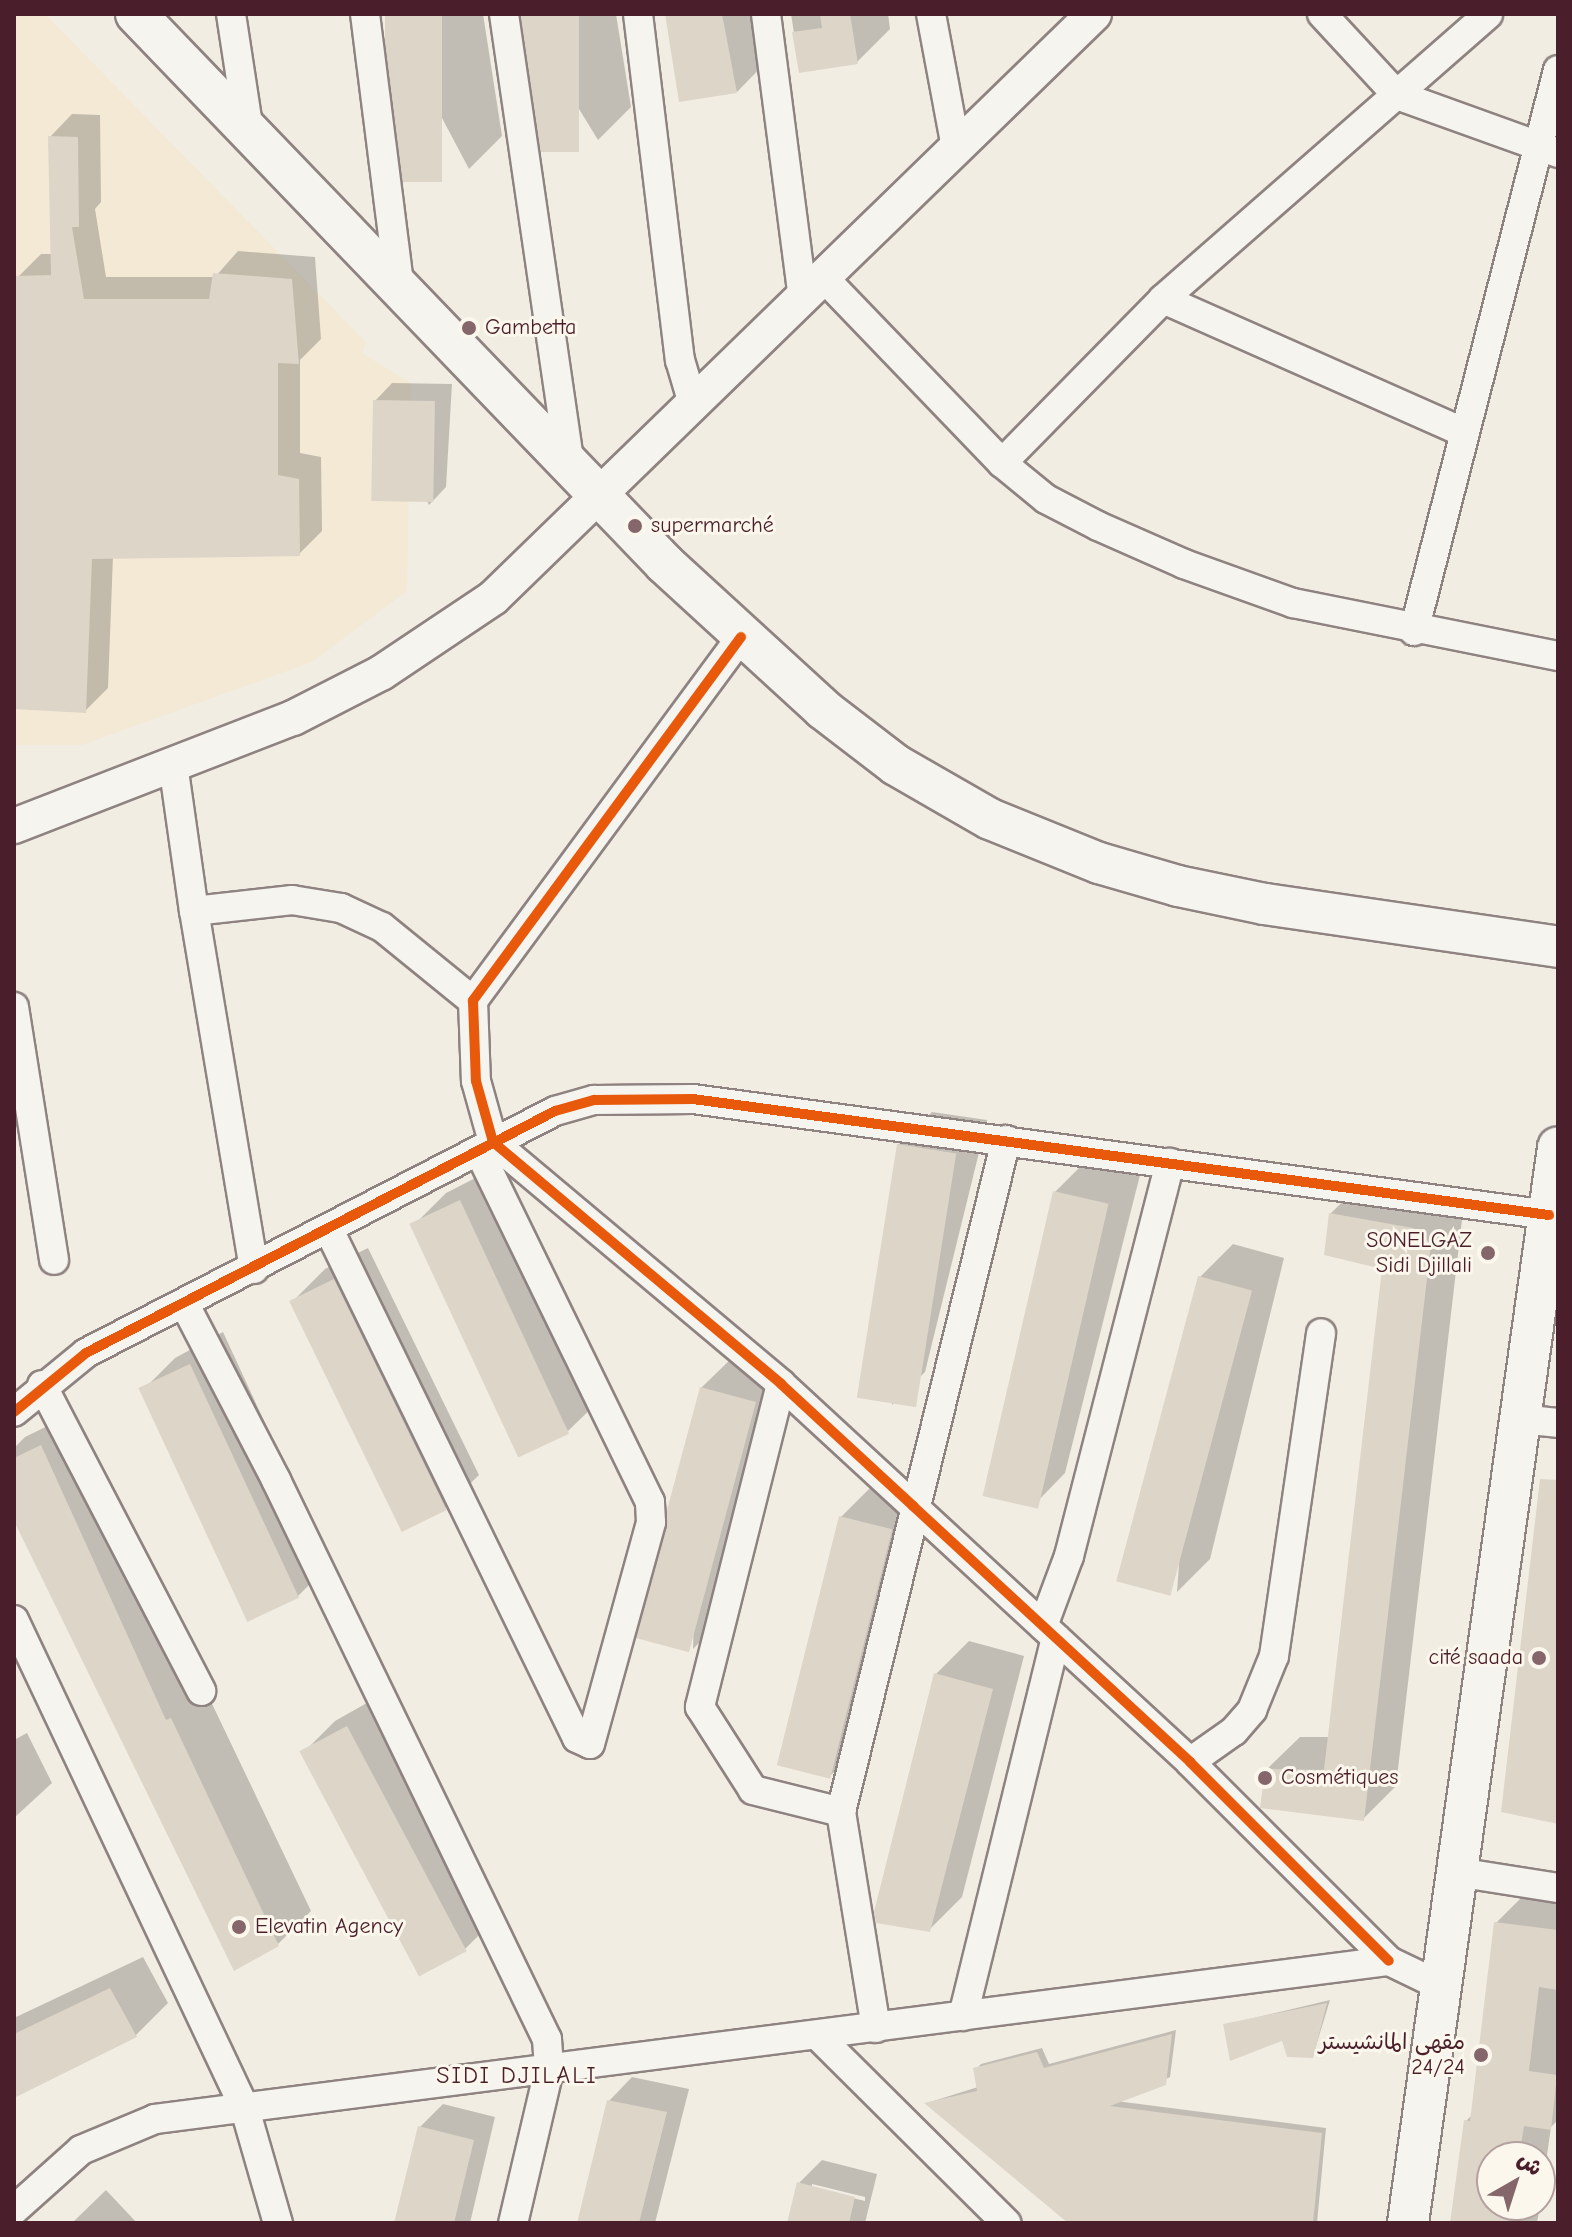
<!DOCTYPE html>
<html>
<head>
<meta charset="utf-8">
<style>
  body { margin:0 }
  #map { position:relative; width:1572px; height:2237px; overflow:hidden; background:#f2ede3; font-family:"Comic Neue","Playpen Sans Arabic",sans-serif }
  div>[style] { position:absolute }
  [style*='--x'] { left:calc(var(--x)*1px); top:calc(var(--y)*1px); width:calc(var(--w)*1px); rotate:calc(var(--a)*1deg) }
  .built>* { inset:0; background:#f3e9d5 }
  .shadow>* { inset:0; background:#0003 }
  .building>* { inset:0; background:#ddd5c8; transform-origin:0 0 }
  .roads { filter:drop-shadow(2px 0 #8e8381) drop-shadow(-2px 0 #8e8381) drop-shadow(0 2px #8e8381) drop-shadow(0 -2px #8e8381) }
  .minor>* { height:28px; margin:-14px; padding:0 14px; transform-origin:14px; border-radius:14px; background:#f5f4ef }
  .tertiary>* { height:34px; margin:-17px; padding:0 17px; transform-origin:17px; border-radius:17px; background:#f5f4ef }
  .secondary>* { height:40px; margin:-20px; padding:0 20px; transform-origin:20px; border-radius:20px; background:#f5f4ef }
  .cycleway>* { height:10px; margin:-5px; padding:0 5px; transform-origin:5px; border-radius:5px; background:#e8590c }
  .dots>* { width:22px; height:22px; translate:-50% -50%; box-sizing:border-box; border:4px solid #fbf7ec; border-radius:50% }
  span { translate:-50% -50%; white-space:nowrap; text-align:center; line-height:1.15; -webkit-text-stroke:6px #fbf7ec; paint-order:stroke }
  .poi-label { font-size:22px; color:#4a1f2b }
  .left { translate:0 -50%; text-align:left }
  .right { translate:-100% -50%; text-align:right }
  .neighbourhood-label { font-size:24px; color:#4a1f2b; letter-spacing:2px }
  .frame { position:absolute; inset:0; border:16px solid #4a1f2b; pointer-events:none }
  .north { position:absolute; left:1476px; top:2141px; width:80px; height:80px; box-sizing:border-box; background:#fbf7ec; border:2px solid #b4a19f; border-radius:50%; rotate:39deg; font-size:22px; font-weight:700; line-height:32px; text-align:center; color:#4a1f2b }
  .north::after { content:''; display:block; margin:auto; width:28px; height:36px; background:#85676b; clip-path:polygon(50% 0,100% 100%,50% 72%,0 100%) }
</style>
</head>
<body>
<div id="map">
  <div class="built">
    <div style="clip-path:polygon(14px 14px,45px 14px,366px 342px,362px 353px,411px 383px,407px 591px,312px 662px,82px 745px,14px 745px)"></div>
  </div>
  <div class="shadow">
    <div style="clip-path:polygon(387px 14px,483px 14px,502px 136px,469px 169px)"></div>
    <div style="clip-path:polygon(521px 14px,616px 14px,631px 107px,598px 140px)"></div>
    <div style="clip-path:polygon(667px 14px,763px 14px,770px 58px,737px 92px)"></div>
    <div style="clip-path:polygon(791px 14px,888px 14px,890px 29px,857px 62px,800px 71px)"></div>
    <div style="clip-path:polygon(72px 114px,100px 115px,101px 202px,95px 209px,106px 277px,215px 277px,238px 251px,315px 257px,321px 339px,300px 360px,300px 453px,321px 457px,322px 531px,299px 554px,113px 556px,108px 688px,85px 711px,14px 523px,18px 277px,41px 254px,52px 254px,50px 137px)"></div>
    <div style="clip-path:polygon(392px 383px,452px 384px,446px 487px,429px 505px,375px 401px)"></div>
    <div style="clip-path:polygon(932px 1112px,987px 1120px,925px 1372px,892px 1405px,898px 1145px)"></div>
    <div style="clip-path:polygon(1088px 1159px,1141px 1171px,1065px 1473px,1032px 1507px,1055px 1192px)"></div>
    <div style="clip-path:polygon(493px 1169px,602px 1398px,568px 1431px,413px 1226px,446px 1193px)"></div>
    <div style="clip-path:polygon(1364px 1181px,1463px 1211px,1396px 1786px,1363px 1819px,1266px 1770px,1300px 1737px,1330px 1737px,1384px 1268px,1330px 1214px)"></div>
    <div style="clip-path:polygon(1233px 1244px,1284px 1258px,1210px 1559px,1177px 1592px,1200px 1277px)"></div>
    <div style="clip-path:polygon(368px 1248px,479px 1475px,445px 1508px,292px 1302px,325px 1269px)"></div>
    <div style="clip-path:polygon(223px 1332px,330px 1564px,297px 1597px,142px 1391px,175px 1358px)"></div>
    <div style="clip-path:polygon(735px 1355px,788px 1369px,726px 1616px,693px 1649px,701px 1388px)"></div>
    <div style="clip-path:polygon(74px 1413px,200px 1689px,204px 1687px,311px 1911px,278px 1944px,14px 1515px,14px 1448px,25px 1437px)"></div>
    <div style="clip-path:polygon(874px 1484px,924px 1496px,862px 1744px,829px 1777px,841px 1517px)"></div>
    <div style="clip-path:polygon(969px 1641px,1024px 1656px,962px 1897px,929px 1930px,936px 1674px)"></div>
    <div style="clip-path:polygon(381px 1695px,497px 1917px,464px 1950px,302px 1754px,335px 1721px)"></div>
    <div style="clip-path:polygon(27px 1733px,52px 1783px,14px 1818px,14px 1740px)"></div>
    <div style="clip-path:polygon(1529px 1890px,1558px 1894px,1558px 2120px,1551px 2127px,1540px 2205px,1540px 2157px,1492px 2157px,1492px 2205px,1540px 2205px,1537px 2223px,1452px 2223px,1466px 2121px,1473px 2114px,1496px 1923px)"></div>
    <div style="clip-path:polygon(143px 1957px,168px 2003px,135px 2036px,14px 2096px,14px 2018px)"></div>
    <div style="clip-path:polygon(1330px 2000px,1313px 2056px,1283px 2039px,1225px 2025px)"></div>
    <div style="clip-path:polygon(1176px 2030px,1170px 2077px,1116px 2101px,1326px 2128px,1317px 2223px,1071px 2223px,927px 2103px,978px 2087px,976px 2069px,981px 2064px,1042px 2048px,1049px 2064px)"></div>
    <div style="clip-path:polygon(632px 2077px,689px 2089px,655px 2223px,579px 2223px,609px 2101px)"></div>
    <div style="clip-path:polygon(443px 2104px,495px 2117px,470px 2223px,397px 2223px,420px 2127px)"></div>
    <div style="clip-path:polygon(evenodd,822px 2160px,877px 2174px,865px 2223px,789px 2223px,799px 2183px,822px 2160px,812px 2184px,865px 2197px,865px 2201px,812px 2188px,812px 2184px)"></div>
    <div style="clip-path:polygon(106px 2190px,137px 2223px,72px 2223px)"></div>
  </div>
  <div class="building">
    <div style="left:385px;top:14px;width:57px;height:168px"></div>
    <div style="left:521px;top:14px;width:58px;height:138px"></div>
    <div style="clip-path:polygon(665px 14px,722px 14px,737px 93px,679px 102px)"></div>
    <div style="clip-path:polygon(820px 14px,850px 14px,858px 64px,799px 73px,792px 32px,822px 28px)"></div>
    <div style="clip-path:polygon(48px 136px,78px 137px,79px 227px,72px 227px,84px 299px,209px 299px,213px 273px,292px 279px,299px 364px,278px 363px,278px 475px,299px 479px,300px 556px,92px 559px,86px 713px,14px 709px,16px 276px,51px 275px)"></div>
    <div style="left:373px;top:400px;width:62px;height:101px;rotate:1deg"></div>
    <div style="left:897px;top:1144px;width:60px;height:257px;rotate:9deg"></div>
    <div style="left:1053px;top:1191px;width:57px;height:313px;rotate:13deg"></div>
    <div style="left:460px;top:1200px;width:258px;height:56px;rotate:65deg"></div>
    <div style="clip-path:polygon(1329px 1213px,1413px 1228px,1431px 1244px,1364px 1821px,1260px 1808px,1265px 1769px,1324px 1770px,1382px 1269px,1324px 1255px)"></div>
    <div style="left:1198px;top:1276px;width:56px;height:316px;rotate:15deg"></div>
    <div style="left:334px;top:1279px;width:257px;height:50px;rotate:64deg"></div>
    <div style="left:190px;top:1364px;width:258px;height:57px;rotate:65deg"></div>
    <div style="left:700px;top:1387px;width:58px;height:259px;rotate:15deg"></div>
    <div style="clip-path:polygon(41px 1445px,166px 1720px,171px 1718px,279px 1946px,234px 1971px,14px 1521px,14px 1458px)"></div>
    <div style="clip-path:polygon(1540px 1479px,1558px 1480px,1558px 1824px,1501px 1812px)"></div>
    <div style="left:839px;top:1516px;width:55px;height:257px;rotate:14deg"></div>
    <div style="clip-path:polygon(934px 1673px,993px 1689px,930px 1932px,876px 1923px,874px 1912px)"></div>
    <div style="left:347px;top:1726px;width:255px;height:54px;rotate:62deg"></div>
    <div style="clip-path:polygon(1494px 1922px,1558px 1930px,1558px 1990px,1539px 1987px,1529px 2071px,1557px 2075px,1551px 2130px,1524px 2126px,1519px 2157px,1492px 2157px,1492px 2205px,1513px 2205px,1510px 2223px,1450px 2223px,1464px 2120px,1470px 2121px)"></div>
    <div style="clip-path:polygon(110px 1988px,137px 2037px,14px 2098px,14px 2034px)"></div>
    <div style="clip-path:polygon(1327px 2003px,1313px 2058px,1287px 2057px,1282px 2041px,1230px 2061px,1223px 2024px)"></div>
    <div style="clip-path:polygon(1172px 2034px,1166px 2085px,1110px 2106px,1322px 2133px,1313px 2223px,1068px 2223px,924px 2103px,977px 2091px,973px 2068px,1037px 2052px,1044px 2068px)"></div>
    <div style="clip-path:polygon(607px 2100px,667px 2112px,639px 2223px,577px 2223px)"></div>
    <div style="clip-path:polygon(418px 2126px,474px 2140px,454px 2223px,394px 2223px)"></div>
    <div style="clip-path:polygon(797px 2182px,855px 2197px,849px 2223px,787px 2223px)"></div>
  </div>
  <div class="roads">
    <div class="minor">
      <div style="--x:231;--y:14;--w:118;--a:81.3"></div>
      <div style="--x:365;--y:14;--w:273;--a:82.8"></div>
      <div style="--x:504;--y:14;--w:453;--a:81.7"></div>
      <div style="--x:638;--y:14;--w:349;--a:83.1"></div>
      <div style="--x:680;--y:360;--w:46;--a:73.5"></div>
      <div style="--x:766;--y:14;--w:285;--a:82.6"></div>
      <div style="--x:931;--y:14;--w:136;--a:79.4"></div>
      <div style="--x:1322;--y:14;--w:110;--a:47.2"></div>
      <div style="--x:1397;--y:95;--w:171;--a:19.8"></div>
      <div style="--x:823;--y:277;--w:258;--a:46.1"></div>
      <div style="--x:1002;--y:463;--w:57;--a:39.3"></div>
      <div style="--x:1046;--y:499;--w:59;--a:27.4"></div>
      <div style="--x:1098;--y:526;--w:94;--a:23.8"></div>
      <div style="--x:1184;--y:564;--w:116;--a:19.7"></div>
      <div style="--x:1293;--y:603;--w:270;--a:11.3"></div>
      <div style="--x:1163;--y:299;--w:330;--a:23.9"></div>
      <div style="--x:1002;--y:463;--w:230;--a:-45.5"></div>
      <div style="--x:1163;--y:299;--w:432;--a:-41.2"></div>
      <div style="--x:1414;--y:631;--w:579;--a:-75.6"></div>
      <div style="--x:741;--y:637;--w:452;--a:126.4"></div>
      <div style="--x:473;--y:1001;--w:80;--a:87.9"></div>
      <div style="--x:476;--y:1081;--w:63;--a:74.4"></div>
      <div style="--x:493;--y:1142;--w:376;--a:40"></div>
      <div style="--x:781;--y:1384;--w:180;--a:42.7"></div>
      <div style="--x:913;--y:1506;--w:377;--a:42.7"></div>
      <div style="--x:1190;--y:1762;--w:281;--a:45"></div>
      <div style="--x:173;--y:764;--w:148;--a:81.9"></div>
      <div style="--x:14;--y:1007;--w:256;--a:81"></div>
      <div style="--x:329;--y:1230;--w:565;--a:63.98"></div>
      <div style="--x:577;--y:1738;--w:14;--a:25"></div>
      <div style="--x:590;--y:1744;--w:230;--a:-74.6"></div>
      <div style="--x:651;--y:1522;--w:20;--a:-93"></div>
      <div style="--x:650;--y:1502;--w:390;--a:-116"></div>
      <div style="--x:254;--y:1269;--w:363;--a:-99.5"></div>
      <div style="--x:194;--y:911;--w:99;--a:-6.4"></div>
      <div style="--x:292;--y:900;--w:50;--a:9.3"></div>
      <div style="--x:341;--y:908;--w:45;--a:24.9"></div>
      <div style="--x:382;--y:927;--w:117;--a:39.1"></div>
      <div style="--x:185;--y:1305;--w:197;--a:62.5"></div>
      <div style="--x:276;--y:1480;--w:621;--a:64.14"></div>
      <div style="--x:547;--y:2039;--w:31;--a:86"></div>
      <div style="--x:549;--y:2070;--w:157;--a:103.2"></div>
      <div style="--x:781;--y:1384;--w:333;--a:104.1"></div>
      <div style="--x:700;--y:1707;--w:98;--a:57.4"></div>
      <div style="--x:753;--y:1790;--w:91;--a:14"></div>
      <div style="--x:42;--y:1385;--w:345;--a:62.5"></div>
      <div style="--x:14;--y:1412;--w:93;--a:-39.3"></div>
      <div style="--x:86;--y:1353;--w:528;--a:-27.29"></div>
      <div style="--x:555;--y:1111;--w:41;--a:-15.8"></div>
      <div style="--x:594;--y:1100;--w:99;--a:-0.6"></div>
      <div style="--x:693;--y:1099;--w:864;--a:7.72"></div>
      <div style="--x:1520;--y:1419;--w:38;--a:6"></div>
      <div style="--x:14;--y:1620;--w:541;--a:64.71"></div>
      <div style="--x:245;--y:2109;--w:119;--a:73.9"></div>
      <div style="--x:1043;--y:1626;--w:75;--a:-69.6"></div>
      <div style="--x:1069;--y:1556;--w:406;--a:-75.6"></div>
      <div style="--x:1190;--y:1762;--w:54;--a:-35.2"></div>
      <div style="--x:1234;--y:1731;--w:28;--a:-49"></div>
      <div style="--x:1252;--y:1710;--w:58;--a:-67.8"></div>
      <div style="--x:1274;--y:1656;--w:326;--a:-81.7"></div>
      <div style="--x:1457;--y:1872;--w:102;--a:9"></div>
      <div style="--x:963;--y:2016;--w:389;--a:-76.2"></div>
      <div style="--x:876;--y:2028;--w:219;--a:-99.2"></div>
      <div style="--x:841;--y:1812;--w:692;--a:-76.2"></div>
      <div style="--x:817;--y:2035;--w:267;--a:44.8"></div>
      <div style="--x:14;--y:2210;--w:90;--a:-41.8"></div>
      <div style="--x:81;--y:2150;--w:80;--a:-22.7"></div>
      <div style="--x:155;--y:2119;--w:1244;--a:-7.3"></div>
      <div style="--x:1389;--y:1961;--w:58;--a:25.7"></div>
    </div>
    <div class="tertiary">
      <div style="--x:14;--y:826;--w:299;--a:-21.2"></div>
      <div style="--x:293;--y:718;--w:99;--a:-27.1"></div>
      <div style="--x:381;--y:673;--w:135;--a:-33.8"></div>
      <div style="--x:493;--y:598;--w:838;--a:-44.18"></div>
    </div>
    <div class="secondary">
      <div style="--x:136;--y:14;--w:763;--a:46.11"></div>
      <div style="--x:665;--y:564;--w:214;--a:42.5"></div>
      <div style="--x:823;--y:709;--w:92;--a:37.5"></div>
      <div style="--x:896;--y:765;--w:108;--a:29.9"></div>
      <div style="--x:990;--y:819;--w:118;--a:22"></div>
      <div style="--x:1099;--y:863;--w:82;--a:16.2"></div>
      <div style="--x:1178;--y:886;--w:89;--a:11.7"></div>
      <div style="--x:1265;--y:904;--w:296;--a:8.3"></div>
      <div style="--x:1408;--y:2223;--w:1086;--a:-82.06"></div>
    </div>
  </div>
  <div class="cycleway">
    <div style="--x:741;--y:637;--w:452;--a:126.4"></div>
    <div style="--x:473;--y:1001;--w:80;--a:87.9"></div>
    <div style="--x:476;--y:1081;--w:63;--a:74.4"></div>
    <div style="--x:493;--y:1142;--w:376;--a:40"></div>
    <div style="--x:781;--y:1384;--w:180;--a:42.7"></div>
    <div style="--x:913;--y:1506;--w:377;--a:42.7"></div>
    <div style="--x:1190;--y:1762;--w:281;--a:45"></div>
    <div style="--x:14;--y:1412;--w:93;--a:-39.3"></div>
    <div style="--x:86;--y:1353;--w:528;--a:-27.29"></div>
    <div style="--x:555;--y:1111;--w:41;--a:-15.8"></div>
    <div style="--x:594;--y:1100;--w:99;--a:-0.6"></div>
    <div style="--x:693;--y:1099;--w:864;--a:7.72"></div>
  </div>
  <div class="dots">
    <div style="left:469px;top:328px;background:#85676b"></div>
    <div style="left:635px;top:526px;background:#85676b"></div>
    <div style="left:1488px;top:1253px;background:#85676b"></div>
    <div style="left:1539px;top:1658px;background:#85676b"></div>
    <div style="left:1265px;top:1778px;background:#85676b"></div>
    <div style="left:239px;top:1927px;background:#85676b"></div>
    <div style="left:1481px;top:2055px;background:#85676b"></div>
  </div>
  <div class="poi-label">
    <span class="left" style="left:485px;top:328px">Gambetta</span>
    <span class="left" style="left:651px;top:526px">supermarché</span>
    <span class="right" style="left:1472px;top:1253px">SONELGAZ<br>Sidi Djillali</span>
    <span class="right" style="left:1523px;top:1658px">cité saada</span>
    <span class="left" style="left:1281px;top:1778px">Cosmétiques</span>
    <span class="left" style="left:255px;top:1927px">Elevatin Agency</span>
    <span class="right" style="left:1465px;top:2055px">مقهى المانشيستر<br>24/24</span>
  </div>
  <div class="neighbourhood-label">
    <span style="left:517px;top:2076px">SIDI DJILALI</span>
  </div>
  <div class="frame"></div>
  <div class="north">ش</div>
</div>
</body>
</html>
